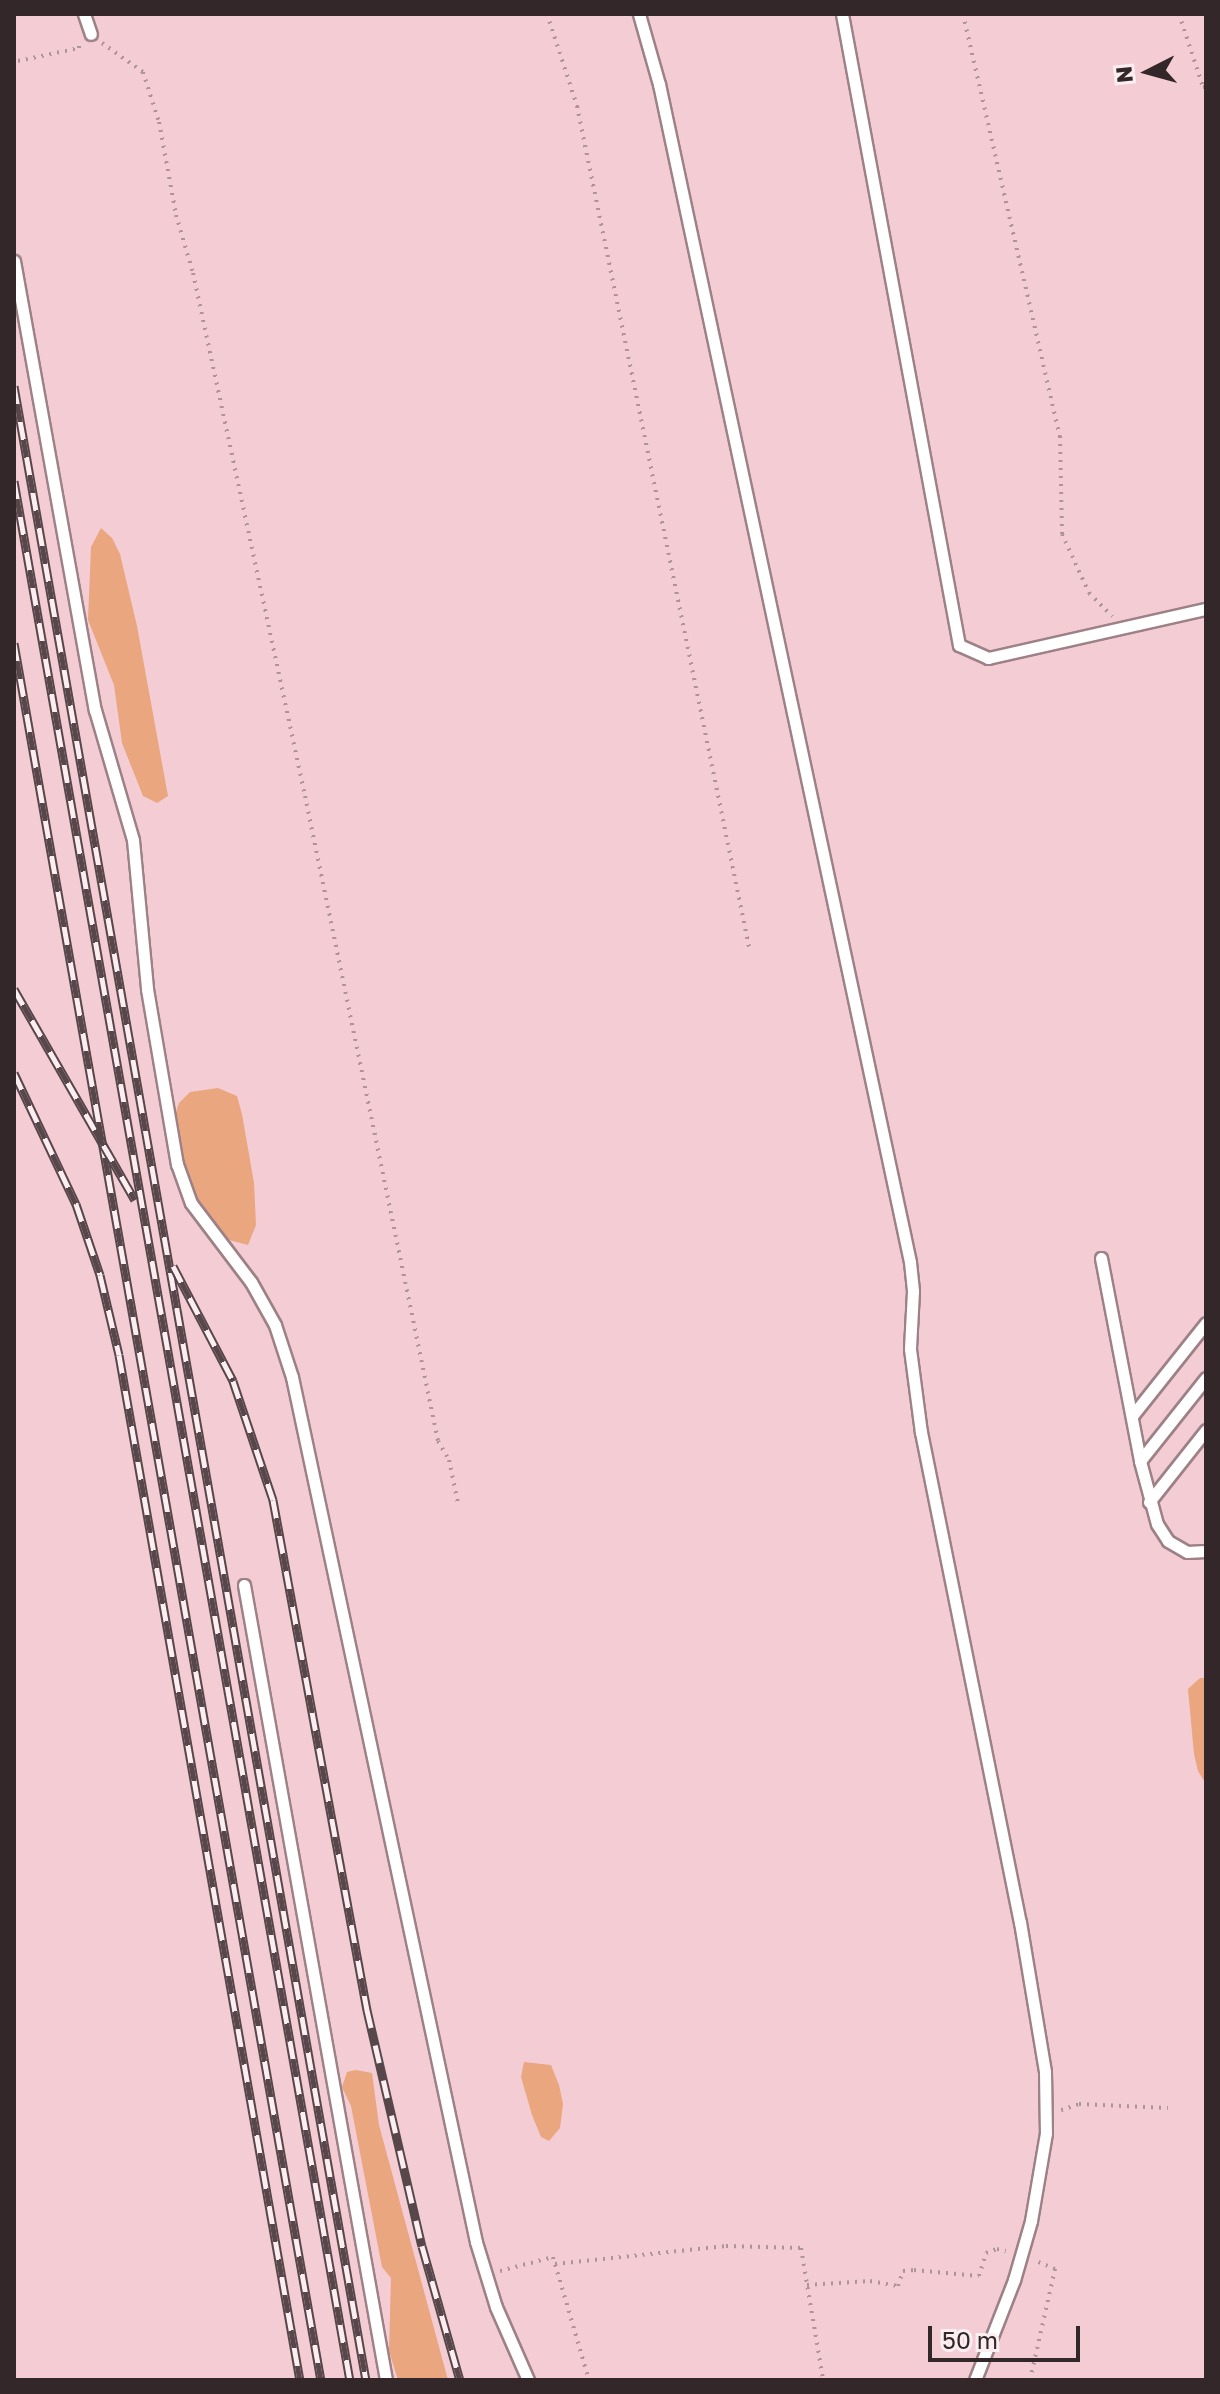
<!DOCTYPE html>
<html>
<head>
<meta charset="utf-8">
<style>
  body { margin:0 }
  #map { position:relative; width:1220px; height:2394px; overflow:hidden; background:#fbdce2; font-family:"Golos Text",sans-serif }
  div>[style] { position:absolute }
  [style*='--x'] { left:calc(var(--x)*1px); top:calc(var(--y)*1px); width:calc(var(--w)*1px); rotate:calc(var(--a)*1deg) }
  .built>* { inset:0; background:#f4ccd4; transform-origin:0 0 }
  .green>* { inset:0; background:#eaa67e }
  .path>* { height:4px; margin-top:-2px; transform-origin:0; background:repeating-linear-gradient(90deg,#ac9499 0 2px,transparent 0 8px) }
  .roads { filter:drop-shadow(2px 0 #9d8186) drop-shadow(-2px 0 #9d8186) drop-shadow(0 2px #9d8186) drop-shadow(0 -2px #9d8186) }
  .service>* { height:11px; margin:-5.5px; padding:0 5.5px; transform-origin:5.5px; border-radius:5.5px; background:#fff }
  .rail>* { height:9px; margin-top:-4.5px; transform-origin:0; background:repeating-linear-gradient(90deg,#fbeef1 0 18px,#57474a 0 36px); box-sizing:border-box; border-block:2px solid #57474a }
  span { translate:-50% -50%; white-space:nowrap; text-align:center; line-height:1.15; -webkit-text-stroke:8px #fbeef1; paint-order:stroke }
  .frame { position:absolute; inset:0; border:16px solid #332729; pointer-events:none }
  .north { position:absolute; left:1108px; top:32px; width:80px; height:80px; -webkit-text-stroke:6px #fbeef1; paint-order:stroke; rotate:264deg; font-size:22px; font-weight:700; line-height:32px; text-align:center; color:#332729 }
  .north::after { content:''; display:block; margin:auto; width:28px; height:36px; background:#332729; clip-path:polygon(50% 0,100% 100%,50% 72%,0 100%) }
  .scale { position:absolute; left:928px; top:2326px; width:152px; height:36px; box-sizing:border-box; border:4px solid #332729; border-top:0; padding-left:10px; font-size:24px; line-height:28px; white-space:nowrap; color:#332729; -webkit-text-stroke:6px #fbeef1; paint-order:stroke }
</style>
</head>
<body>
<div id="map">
  <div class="built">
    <div style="left:14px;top:14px;width:1192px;height:2366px"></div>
  </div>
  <div class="green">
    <div style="clip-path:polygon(101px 528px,112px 538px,120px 554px,137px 626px,168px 796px,157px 803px,143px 796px,122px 743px,114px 685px,88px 620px,91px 547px)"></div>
    <div style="clip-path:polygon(218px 1088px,237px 1096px,242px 1114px,254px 1183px,256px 1225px,248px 1245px,229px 1240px,194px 1206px,171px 1127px,179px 1103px,190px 1092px)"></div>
    <div style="clip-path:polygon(1200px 1678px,1206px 1678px,1206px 1784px,1198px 1771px,1194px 1754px,1188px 1689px)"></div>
    <div style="clip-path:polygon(524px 2062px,551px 2065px,559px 2085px,563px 2104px,560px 2128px,549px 2141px,541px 2137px,532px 2115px,521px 2077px)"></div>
    <div style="clip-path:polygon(356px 2070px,372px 2073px,379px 2125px,448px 2380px,398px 2380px,389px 2351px,391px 2278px,382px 2267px,351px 2106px,342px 2087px,347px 2072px)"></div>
  </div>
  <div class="path">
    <div style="--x:547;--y:14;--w:97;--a:71.9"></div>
    <div style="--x:577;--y:106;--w:858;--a:78.44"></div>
    <div style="--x:963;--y:14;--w:433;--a:77.1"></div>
    <div style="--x:1060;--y:436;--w:98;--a:88.8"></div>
    <div style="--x:1062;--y:534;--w:65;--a:65.4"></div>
    <div style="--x:1089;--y:593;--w:33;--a:45"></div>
    <div style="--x:1179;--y:14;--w:77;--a:71.8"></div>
    <div style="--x:1203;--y:87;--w:3;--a:0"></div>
    <div style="--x:102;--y:43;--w:50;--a:35.3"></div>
    <div style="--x:143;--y:72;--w:52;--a:72.3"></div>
    <div style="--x:159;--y:122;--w:95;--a:79.6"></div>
    <div style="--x:176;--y:215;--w:60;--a:73.7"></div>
    <div style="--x:193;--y:273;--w:535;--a:77.91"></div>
    <div style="--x:305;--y:796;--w:659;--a:78.35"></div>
    <div style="--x:438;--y:1441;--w:22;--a:60"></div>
    <div style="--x:449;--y:1460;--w:44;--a:78.2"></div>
    <div style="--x:18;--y:61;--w:62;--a:-12"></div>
    <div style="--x:79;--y:48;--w:7;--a:-90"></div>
    <div style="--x:1061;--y:2110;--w:19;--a:-18"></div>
    <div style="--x:1079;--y:2104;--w:89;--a:2.6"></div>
    <div style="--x:555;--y:2264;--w:172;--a:-6"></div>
    <div style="--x:726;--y:2246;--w:75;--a:1.5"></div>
    <div style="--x:801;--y:2248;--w:134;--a:80.5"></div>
    <div style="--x:500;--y:2271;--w:55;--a:-14.8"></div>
    <div style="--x:553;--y:2257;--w:128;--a:73.7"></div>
    <div style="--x:807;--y:2285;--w:63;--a:-3.6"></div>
    <div style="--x:870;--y:2281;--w:28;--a:10"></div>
    <div style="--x:898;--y:2286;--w:16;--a:-72"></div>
    <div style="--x:903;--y:2271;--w:11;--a:-5"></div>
    <div style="--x:914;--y:2270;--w:65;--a:5.3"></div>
    <div style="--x:979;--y:2276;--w:24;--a:-73"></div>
    <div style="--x:986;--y:2253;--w:12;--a:-20"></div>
    <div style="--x:997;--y:2249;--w:9;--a:13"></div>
    <div style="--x:1030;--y:2380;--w:114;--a:-77.3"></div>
    <div style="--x:1055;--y:2269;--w:23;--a:-157"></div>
  </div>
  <div class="roads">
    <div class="service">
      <div style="--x:84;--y:14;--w:21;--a:71"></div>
      <div style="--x:639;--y:14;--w:73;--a:74.1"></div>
      <div style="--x:659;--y:84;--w:1204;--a:77.97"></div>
      <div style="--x:910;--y:1262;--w:29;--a:84"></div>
      <div style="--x:913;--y:1291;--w:58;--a:93"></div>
      <div style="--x:910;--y:1349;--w:84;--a:82.5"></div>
      <div style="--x:921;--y:1432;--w:500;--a:78.6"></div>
      <div style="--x:1020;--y:1922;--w:152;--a:80.5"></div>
      <div style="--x:1045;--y:2072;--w:61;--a:89.1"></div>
      <div style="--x:1046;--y:2133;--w:89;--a:99.7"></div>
      <div style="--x:1031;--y:2221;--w:61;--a:106.1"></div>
      <div style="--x:1014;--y:2280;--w:107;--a:111.3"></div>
      <div style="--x:842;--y:14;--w:642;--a:79.5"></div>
      <div style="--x:959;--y:645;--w:32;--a:24"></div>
      <div style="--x:988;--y:658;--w:223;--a:-12.7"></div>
      <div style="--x:14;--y:261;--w:456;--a:79.8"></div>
      <div style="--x:95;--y:710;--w:135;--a:73.7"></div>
      <div style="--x:133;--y:840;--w:150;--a:84.6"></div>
      <div style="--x:147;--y:989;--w:178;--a:80.3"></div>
      <div style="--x:177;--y:1164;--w:41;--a:70.3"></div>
      <div style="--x:191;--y:1203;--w:99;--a:52.8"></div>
      <div style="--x:251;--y:1282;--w:49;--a:60.8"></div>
      <div style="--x:275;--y:1325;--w:55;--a:71.9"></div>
      <div style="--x:292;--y:1377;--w:884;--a:77.99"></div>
      <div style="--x:476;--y:2242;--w:68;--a:72.9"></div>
      <div style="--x:496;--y:2307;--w:80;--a:66.3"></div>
      <div style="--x:1101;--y:1258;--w:207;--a:79.1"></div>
      <div style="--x:1140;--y:1461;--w:65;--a:74.9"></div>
      <div style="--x:1157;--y:1524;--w:20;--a:57"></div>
      <div style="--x:1168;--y:1541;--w:22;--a:30"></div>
      <div style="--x:1187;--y:1552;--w:19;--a:-3"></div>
      <div style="--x:1132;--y:1416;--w:119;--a:-51.5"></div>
      <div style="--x:1140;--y:1461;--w:106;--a:-51.5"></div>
      <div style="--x:1149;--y:1502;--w:92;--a:-51.6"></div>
      <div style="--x:244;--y:1585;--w:808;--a:79.87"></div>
    </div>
  </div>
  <div class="rail">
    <div style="--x:14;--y:386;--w:2025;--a:79.99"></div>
    <div style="--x:14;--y:481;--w:1928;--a:79.97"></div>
    <div style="--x:14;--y:643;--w:1764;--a:79.98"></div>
    <div style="--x:14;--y:989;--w:243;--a:60.2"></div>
    <div style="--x:14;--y:1073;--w:145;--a:64.7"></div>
    <div style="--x:76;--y:1204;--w:75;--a:71.3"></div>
    <div style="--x:100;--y:1275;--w:82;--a:76.6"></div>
    <div style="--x:119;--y:1355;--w:1041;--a:79.99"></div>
    <div style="--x:173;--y:1266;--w:130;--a:62.4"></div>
    <div style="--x:233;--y:1381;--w:126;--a:71.4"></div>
    <div style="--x:273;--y:1500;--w:519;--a:79.56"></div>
    <div style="--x:367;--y:2010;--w:242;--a:76.9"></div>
    <div style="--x:422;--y:2246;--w:139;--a:74.2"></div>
  </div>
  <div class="frame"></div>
  <div class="north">N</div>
  <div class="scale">50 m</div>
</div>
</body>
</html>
